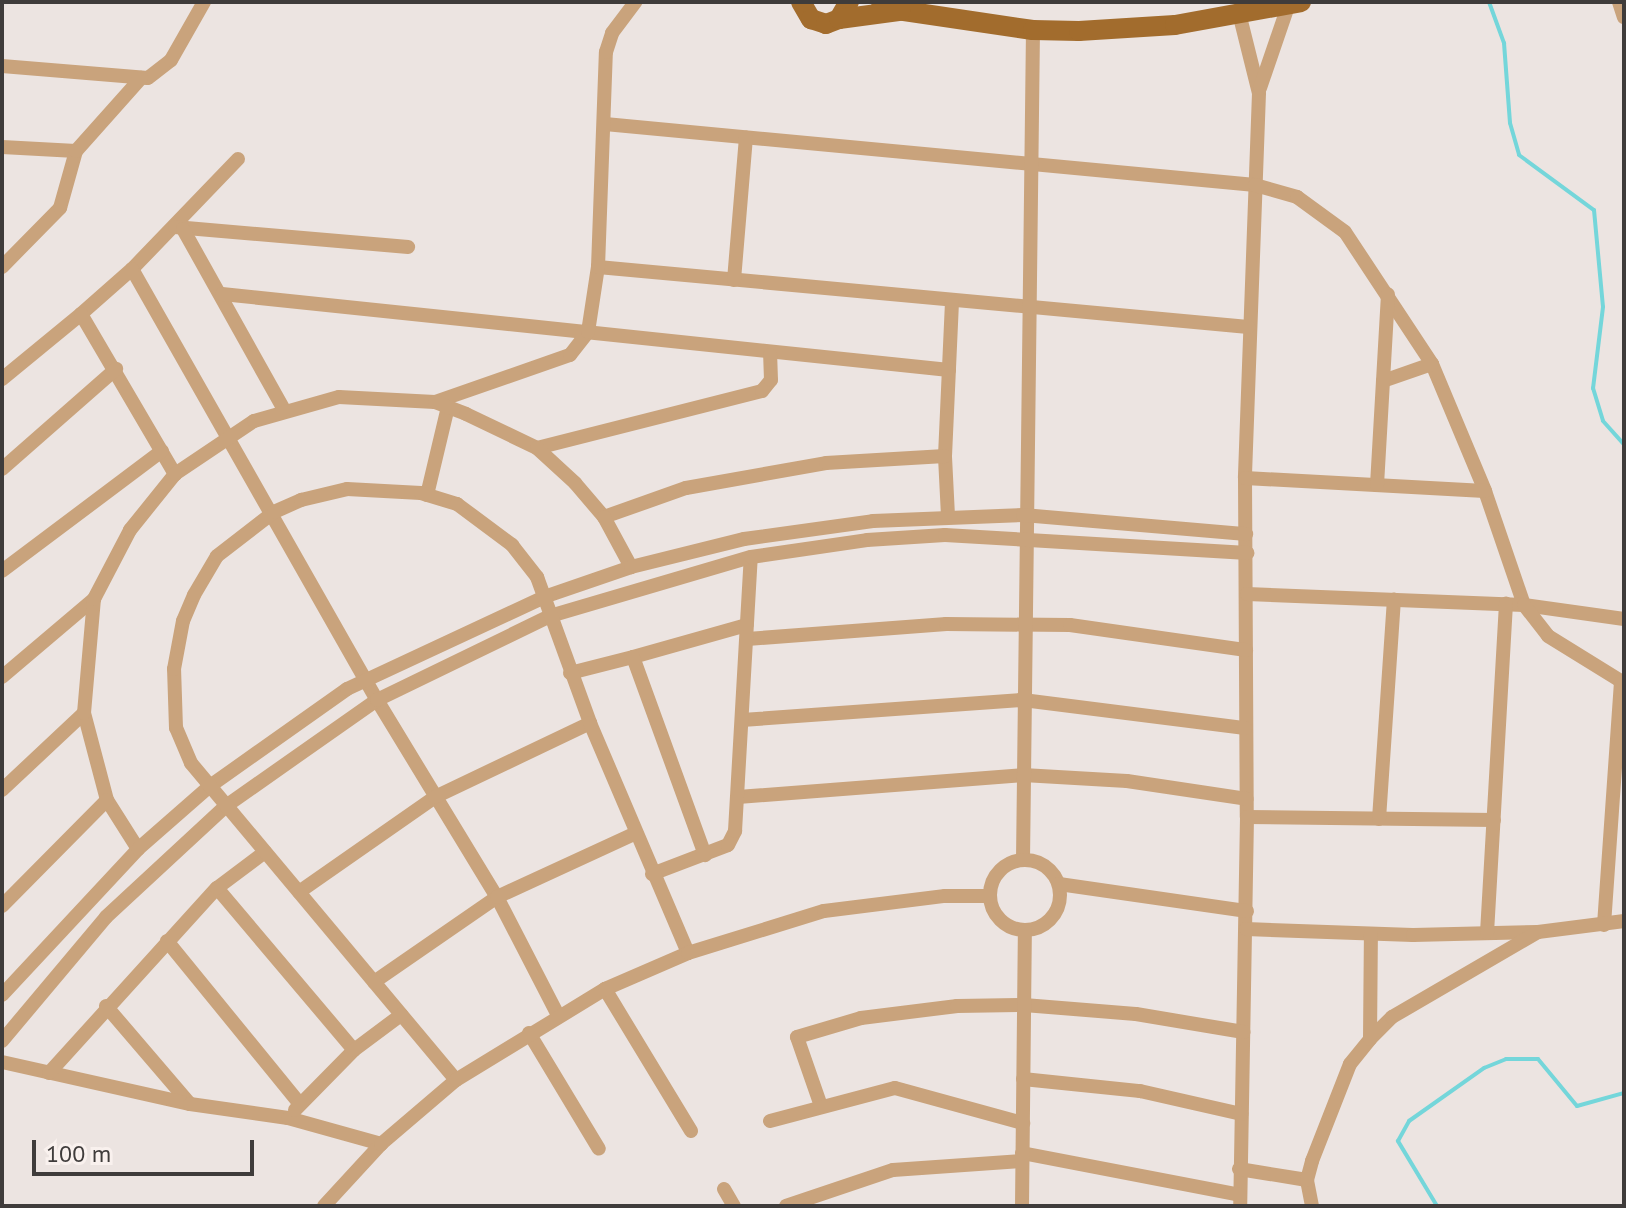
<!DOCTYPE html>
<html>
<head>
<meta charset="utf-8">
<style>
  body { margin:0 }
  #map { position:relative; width:1626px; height:1208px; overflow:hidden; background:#ece4e1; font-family:"PT Sans",sans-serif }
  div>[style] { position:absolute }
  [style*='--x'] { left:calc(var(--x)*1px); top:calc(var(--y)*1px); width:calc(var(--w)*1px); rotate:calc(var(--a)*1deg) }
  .stream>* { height:4px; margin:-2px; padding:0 2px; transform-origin:2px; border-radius:2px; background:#74d6da }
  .street>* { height:14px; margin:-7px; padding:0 7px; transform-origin:7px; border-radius:7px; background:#c9a37c }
  .street>.ring { margin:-7px; padding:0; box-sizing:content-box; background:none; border:14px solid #c9a37c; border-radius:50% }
  .primary>* { height:20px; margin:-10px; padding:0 10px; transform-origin:10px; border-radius:10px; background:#a26c2d }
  span { translate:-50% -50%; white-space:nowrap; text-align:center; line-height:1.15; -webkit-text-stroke:8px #f9f1ee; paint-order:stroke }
  .frame { position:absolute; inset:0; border:4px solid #3f3c3b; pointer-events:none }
  .scale { position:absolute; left:32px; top:1140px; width:222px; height:36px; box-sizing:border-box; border:4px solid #3f3c3b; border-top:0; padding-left:10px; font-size:24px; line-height:28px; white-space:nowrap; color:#3f3c3b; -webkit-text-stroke:6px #f9f1ee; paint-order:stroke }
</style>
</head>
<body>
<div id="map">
  <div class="stream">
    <div style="--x:1489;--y:2;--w:44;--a:69.9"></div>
    <div style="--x:1504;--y:43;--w:80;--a:85.7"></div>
    <div style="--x:1510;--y:123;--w:33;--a:74"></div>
    <div style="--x:1519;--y:155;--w:93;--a:36.3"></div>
    <div style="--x:1594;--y:210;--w:97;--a:84.7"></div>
    <div style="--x:1603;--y:307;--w:82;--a:97"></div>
    <div style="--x:1593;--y:388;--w:34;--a:73"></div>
    <div style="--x:1603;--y:421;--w:31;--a:48"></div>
    <div style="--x:1437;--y:1206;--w:76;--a:-121"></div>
    <div style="--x:1398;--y:1141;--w:23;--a:-61"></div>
    <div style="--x:1409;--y:1121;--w:92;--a:-35.2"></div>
    <div style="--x:1484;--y:1068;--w:24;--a:-22"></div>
    <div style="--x:1506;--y:1059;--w:32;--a:0"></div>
    <div style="--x:1538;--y:1059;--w:61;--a:50.3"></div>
    <div style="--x:1577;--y:1106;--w:49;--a:-15.5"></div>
  </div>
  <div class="street">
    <div style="--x:1619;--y:2;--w:16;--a:72"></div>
    <div style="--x:1240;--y:17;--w:78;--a:76"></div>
    <div style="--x:1259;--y:93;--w:385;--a:92.1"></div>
    <div style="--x:1245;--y:478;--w:339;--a:89.7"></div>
    <div style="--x:1247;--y:817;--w:389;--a:91"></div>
    <div style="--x:2;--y:66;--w:146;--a:4.7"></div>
    <div style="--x:148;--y:78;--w:29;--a:-38"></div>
    <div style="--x:171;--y:60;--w:67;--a:-60.4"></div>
    <div style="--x:1260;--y:88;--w:87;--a:-71.1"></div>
    <div style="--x:605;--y:124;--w:653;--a:5.36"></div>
    <div style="--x:1255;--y:185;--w:44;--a:15.9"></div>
    <div style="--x:1297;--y:197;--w:59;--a:36.1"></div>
    <div style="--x:1345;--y:232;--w:158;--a:56.6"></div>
    <div style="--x:1432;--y:364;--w:138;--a:67.3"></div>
    <div style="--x:1485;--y:491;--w:120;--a:71.1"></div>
    <div style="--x:1524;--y:605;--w:101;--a:8"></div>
    <div style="--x:2;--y:147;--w:74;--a:3.1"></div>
    <div style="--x:238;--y:159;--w:153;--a:133.9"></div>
    <div style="--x:132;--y:269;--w:496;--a:60.4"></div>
    <div style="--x:377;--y:700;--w:231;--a:58.7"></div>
    <div style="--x:497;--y:897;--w:133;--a:62.7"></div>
    <div style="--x:175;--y:227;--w:234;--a:4.9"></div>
    <div style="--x:183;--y:229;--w:207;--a:60.8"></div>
    <div style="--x:2;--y:267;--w:83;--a:-45.5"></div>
    <div style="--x:60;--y:208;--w:59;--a:-74.3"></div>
    <div style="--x:76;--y:151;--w:98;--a:-48.3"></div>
    <div style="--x:598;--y:267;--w:653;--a:5.27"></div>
    <div style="--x:734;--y:280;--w:143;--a:-85.2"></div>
    <div style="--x:222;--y:294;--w:731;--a:5.97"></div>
    <div style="--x:81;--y:314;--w:68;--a:-41.4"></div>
    <div style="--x:2;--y:379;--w:102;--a:-39.4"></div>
    <div style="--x:81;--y:314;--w:186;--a:59.6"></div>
    <div style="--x:1383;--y:381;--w:52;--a:-19.1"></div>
    <div style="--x:435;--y:402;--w:143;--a:-19.2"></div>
    <div style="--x:570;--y:355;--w:29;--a:-52"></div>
    <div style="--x:588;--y:332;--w:66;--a:-81.3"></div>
    <div style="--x:598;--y:267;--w:215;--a:-87.9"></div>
    <div style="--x:606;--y:52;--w:20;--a:-72"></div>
    <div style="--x:612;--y:33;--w:39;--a:-53"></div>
    <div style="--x:537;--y:448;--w:232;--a:-14.2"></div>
    <div style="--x:762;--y:391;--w:14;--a:-51"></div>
    <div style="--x:771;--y:380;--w:25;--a:-92"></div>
    <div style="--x:2;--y:469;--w:152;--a:-41.3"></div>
    <div style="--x:1245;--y:478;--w:240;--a:3.1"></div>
    <div style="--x:1377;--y:485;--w:191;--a:-86.7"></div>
    <div style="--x:427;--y:495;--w:90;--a:-76.6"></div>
    <div style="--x:948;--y:516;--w:60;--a:-92.9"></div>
    <div style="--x:945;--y:456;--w:154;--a:-87.4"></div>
    <div style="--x:604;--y:517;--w:87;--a:-19.5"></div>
    <div style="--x:686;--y:488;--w:142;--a:-10.1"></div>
    <div style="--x:826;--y:463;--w:119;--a:-3.4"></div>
    <div style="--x:2;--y:571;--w:200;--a:-36.9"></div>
    <div style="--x:1247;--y:594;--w:277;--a:2.3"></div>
    <div style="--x:1524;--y:605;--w:39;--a:52"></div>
    <div style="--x:1548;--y:636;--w:89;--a:31.7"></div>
    <div style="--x:747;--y:639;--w:200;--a:-4.3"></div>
    <div style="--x:946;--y:624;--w:124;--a:0.5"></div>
    <div style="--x:1070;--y:625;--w:178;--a:8.1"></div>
    <div style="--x:633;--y:657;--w:118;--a:-15.7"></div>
    <div style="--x:570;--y:673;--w:65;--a:-14.3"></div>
    <div style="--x:633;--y:657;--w:211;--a:70"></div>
    <div style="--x:2;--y:677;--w:121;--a:-40.3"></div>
    <div style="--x:742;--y:720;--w:282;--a:-4.1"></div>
    <div style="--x:1023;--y:700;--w:224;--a:7.2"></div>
    <div style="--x:2;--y:790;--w:112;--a:-43.2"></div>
    <div style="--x:738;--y:797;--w:286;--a:-4.4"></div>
    <div style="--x:1023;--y:775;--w:104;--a:3.3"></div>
    <div style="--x:1127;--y:781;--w:121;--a:8.5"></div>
    <div style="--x:1247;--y:817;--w:247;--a:0.7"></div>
    <div style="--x:1379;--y:819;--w:220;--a:-86.1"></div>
    <div style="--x:138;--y:849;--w:58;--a:-122.3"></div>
    <div style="--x:107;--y:800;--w:90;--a:-104.8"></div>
    <div style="--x:84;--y:713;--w:114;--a:-85"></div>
    <div style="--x:94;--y:599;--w:78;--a:-62.4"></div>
    <div style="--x:130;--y:530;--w:72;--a:-51.2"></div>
    <div style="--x:175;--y:474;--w:95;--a:-33.9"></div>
    <div style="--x:254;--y:421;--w:88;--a:-15.8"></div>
    <div style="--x:339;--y:397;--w:96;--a:3"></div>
    <div style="--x:435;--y:402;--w:33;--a:21"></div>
    <div style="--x:466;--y:414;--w:79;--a:25.6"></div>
    <div style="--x:537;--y:448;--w:52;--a:42.6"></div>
    <div style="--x:575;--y:483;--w:45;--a:49.5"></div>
    <div style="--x:604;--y:517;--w:57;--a:61.6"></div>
    <div style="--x:1023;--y:860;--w:830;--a:-89.31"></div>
    <div class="ring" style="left:990px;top:860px;width:56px;height:56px"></div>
    <div style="--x:652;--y:874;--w:81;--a:-20.9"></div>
    <div style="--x:728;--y:845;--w:16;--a:-63"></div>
    <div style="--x:735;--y:831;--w:274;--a:-86.7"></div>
    <div style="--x:1059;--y:884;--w:190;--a:8.2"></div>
    <div style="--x:217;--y:888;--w:212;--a:49.8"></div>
    <div style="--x:299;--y:892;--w:166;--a:-34.9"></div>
    <div style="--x:435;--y:797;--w:172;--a:-25.5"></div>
    <div style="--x:2;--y:906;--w:149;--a:-45.3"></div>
    <div style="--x:1604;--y:925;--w:244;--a:-86"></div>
    <div style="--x:1246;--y:929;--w:167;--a:2.1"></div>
    <div style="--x:1413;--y:935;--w:125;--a:-1.4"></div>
    <div style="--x:1538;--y:932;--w:87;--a:-7.3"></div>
    <div style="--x:1487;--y:933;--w:330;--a:-86.7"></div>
    <div style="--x:167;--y:941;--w:210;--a:50.8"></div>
    <div style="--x:374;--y:982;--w:150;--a:-34.6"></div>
    <div style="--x:497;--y:897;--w:151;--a:-24.7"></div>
    <div style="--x:605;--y:989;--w:166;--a:58.8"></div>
    <div style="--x:2;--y:995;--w:200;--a:-47"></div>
    <div style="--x:138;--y:849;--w:96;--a:-41.2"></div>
    <div style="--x:210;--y:786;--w:168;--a:-35.3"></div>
    <div style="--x:347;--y:689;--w:217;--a:-25"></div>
    <div style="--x:544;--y:597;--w:92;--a:-19"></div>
    <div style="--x:631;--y:567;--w:116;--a:-13.9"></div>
    <div style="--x:744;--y:539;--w:130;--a:-7.9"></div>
    <div style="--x:873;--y:521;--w:150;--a:-2.3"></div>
    <div style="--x:1023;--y:515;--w:224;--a:4.9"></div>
    <div style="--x:106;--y:1006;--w:129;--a:49.4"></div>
    <div style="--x:529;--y:1033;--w:135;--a:58.9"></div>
    <div style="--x:1370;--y:1039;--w:105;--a:-89.5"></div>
    <div style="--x:2;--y:1041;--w:162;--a:-50"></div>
    <div style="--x:106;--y:917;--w:163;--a:-42.8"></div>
    <div style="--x:226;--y:806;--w:184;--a:-35.1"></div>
    <div style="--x:377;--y:700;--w:192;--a:-25.9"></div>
    <div style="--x:550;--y:616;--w:209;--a:-16.4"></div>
    <div style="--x:751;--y:557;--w:117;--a:-8.3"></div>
    <div style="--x:867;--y:540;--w:78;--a:-3.7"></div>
    <div style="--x:945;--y:535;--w:303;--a:3.4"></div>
    <div style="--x:2;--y:1062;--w:193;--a:12.6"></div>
    <div style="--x:190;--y:1104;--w:99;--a:8.1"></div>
    <div style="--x:288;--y:1118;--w:97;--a:15.6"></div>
    <div style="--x:49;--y:1073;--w:250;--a:-47.8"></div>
    <div style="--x:217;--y:888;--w:60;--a:-36.9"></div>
    <div style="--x:1023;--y:1079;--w:118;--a:5.9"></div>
    <div style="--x:1140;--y:1091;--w:104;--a:12.8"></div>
    <div style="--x:456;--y:1080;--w:413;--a:-129.9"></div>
    <div style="--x:191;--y:763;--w:38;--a:-113"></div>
    <div style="--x:176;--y:728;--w:59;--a:-91.9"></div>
    <div style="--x:174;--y:669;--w:49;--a:-79.4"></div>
    <div style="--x:183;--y:621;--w:28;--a:-67"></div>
    <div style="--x:194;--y:595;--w:45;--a:-59.5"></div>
    <div style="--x:217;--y:556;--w:72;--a:-37.7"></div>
    <div style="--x:274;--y:512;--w:30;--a:-24"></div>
    <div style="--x:301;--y:500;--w:47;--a:-13.4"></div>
    <div style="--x:347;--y:489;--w:74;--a:3.1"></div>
    <div style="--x:421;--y:493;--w:38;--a:17"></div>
    <div style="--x:457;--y:504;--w:69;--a:36.7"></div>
    <div style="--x:512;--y:545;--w:41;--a:52"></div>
    <div style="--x:537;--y:577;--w:155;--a:70"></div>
    <div style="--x:590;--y:723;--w:250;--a:66.9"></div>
    <div style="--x:821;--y:1106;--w:73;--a:-109.2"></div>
    <div style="--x:797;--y:1037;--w:67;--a:-16.5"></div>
    <div style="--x:861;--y:1018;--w:97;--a:-7.1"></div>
    <div style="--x:957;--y:1006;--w:67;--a:-0.9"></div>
    <div style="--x:1024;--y:1005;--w:112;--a:4.6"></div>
    <div style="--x:1136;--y:1014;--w:109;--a:9.5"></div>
    <div style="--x:295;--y:1110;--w:84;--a:-45.5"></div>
    <div style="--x:354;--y:1050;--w:59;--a:-36.7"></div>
    <div style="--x:770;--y:1121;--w:129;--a:-14.8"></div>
    <div style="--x:895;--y:1088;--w:133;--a:15.3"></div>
    <div style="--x:1022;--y:1153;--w:222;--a:10.9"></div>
    <div style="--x:1239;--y:1169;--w:69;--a:9.2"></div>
    <div style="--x:724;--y:1189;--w:20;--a:60"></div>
    <div style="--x:324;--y:1206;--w:84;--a:-47.4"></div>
    <div style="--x:381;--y:1144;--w:99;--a:-40.5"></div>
    <div style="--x:456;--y:1080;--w:175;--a:-31.4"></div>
    <div style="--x:605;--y:989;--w:90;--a:-23.4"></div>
    <div style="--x:688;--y:953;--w:142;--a:-17.2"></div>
    <div style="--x:824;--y:911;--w:122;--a:-7.1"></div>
    <div style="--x:945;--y:896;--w:45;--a:0"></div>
    <div style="--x:786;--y:1206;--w:113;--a:-18.6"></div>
    <div style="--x:893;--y:1170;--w:129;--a:-4"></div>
    <div style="--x:1022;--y:1206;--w:276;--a:-89.4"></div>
    <div style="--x:1312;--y:1206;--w:26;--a:-101"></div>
    <div style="--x:1307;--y:1180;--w:20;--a:-75"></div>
    <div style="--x:1312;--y:1161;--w:104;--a:-68.6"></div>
    <div style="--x:1350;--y:1064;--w:32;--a:-51"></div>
    <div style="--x:1370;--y:1039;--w:31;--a:-45"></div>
    <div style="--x:1392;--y:1017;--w:169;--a:-30.2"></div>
  </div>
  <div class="primary">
    <div style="--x:801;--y:2;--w:20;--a:60"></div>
    <div style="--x:811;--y:19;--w:16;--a:18"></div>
    <div style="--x:826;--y:24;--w:14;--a:-21"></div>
    <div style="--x:839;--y:19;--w:20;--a:-60"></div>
    <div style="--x:881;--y:2;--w:25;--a:21"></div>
    <div style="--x:904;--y:11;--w:130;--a:8.4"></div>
    <div style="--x:1033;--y:30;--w:46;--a:1.2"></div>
    <div style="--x:1079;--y:31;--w:96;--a:-3.6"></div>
    <div style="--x:1175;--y:25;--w:128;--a:-10.3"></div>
    <div style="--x:839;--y:19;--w:62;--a:-7.5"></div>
  </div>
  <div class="frame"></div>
  <div class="scale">100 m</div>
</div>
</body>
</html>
